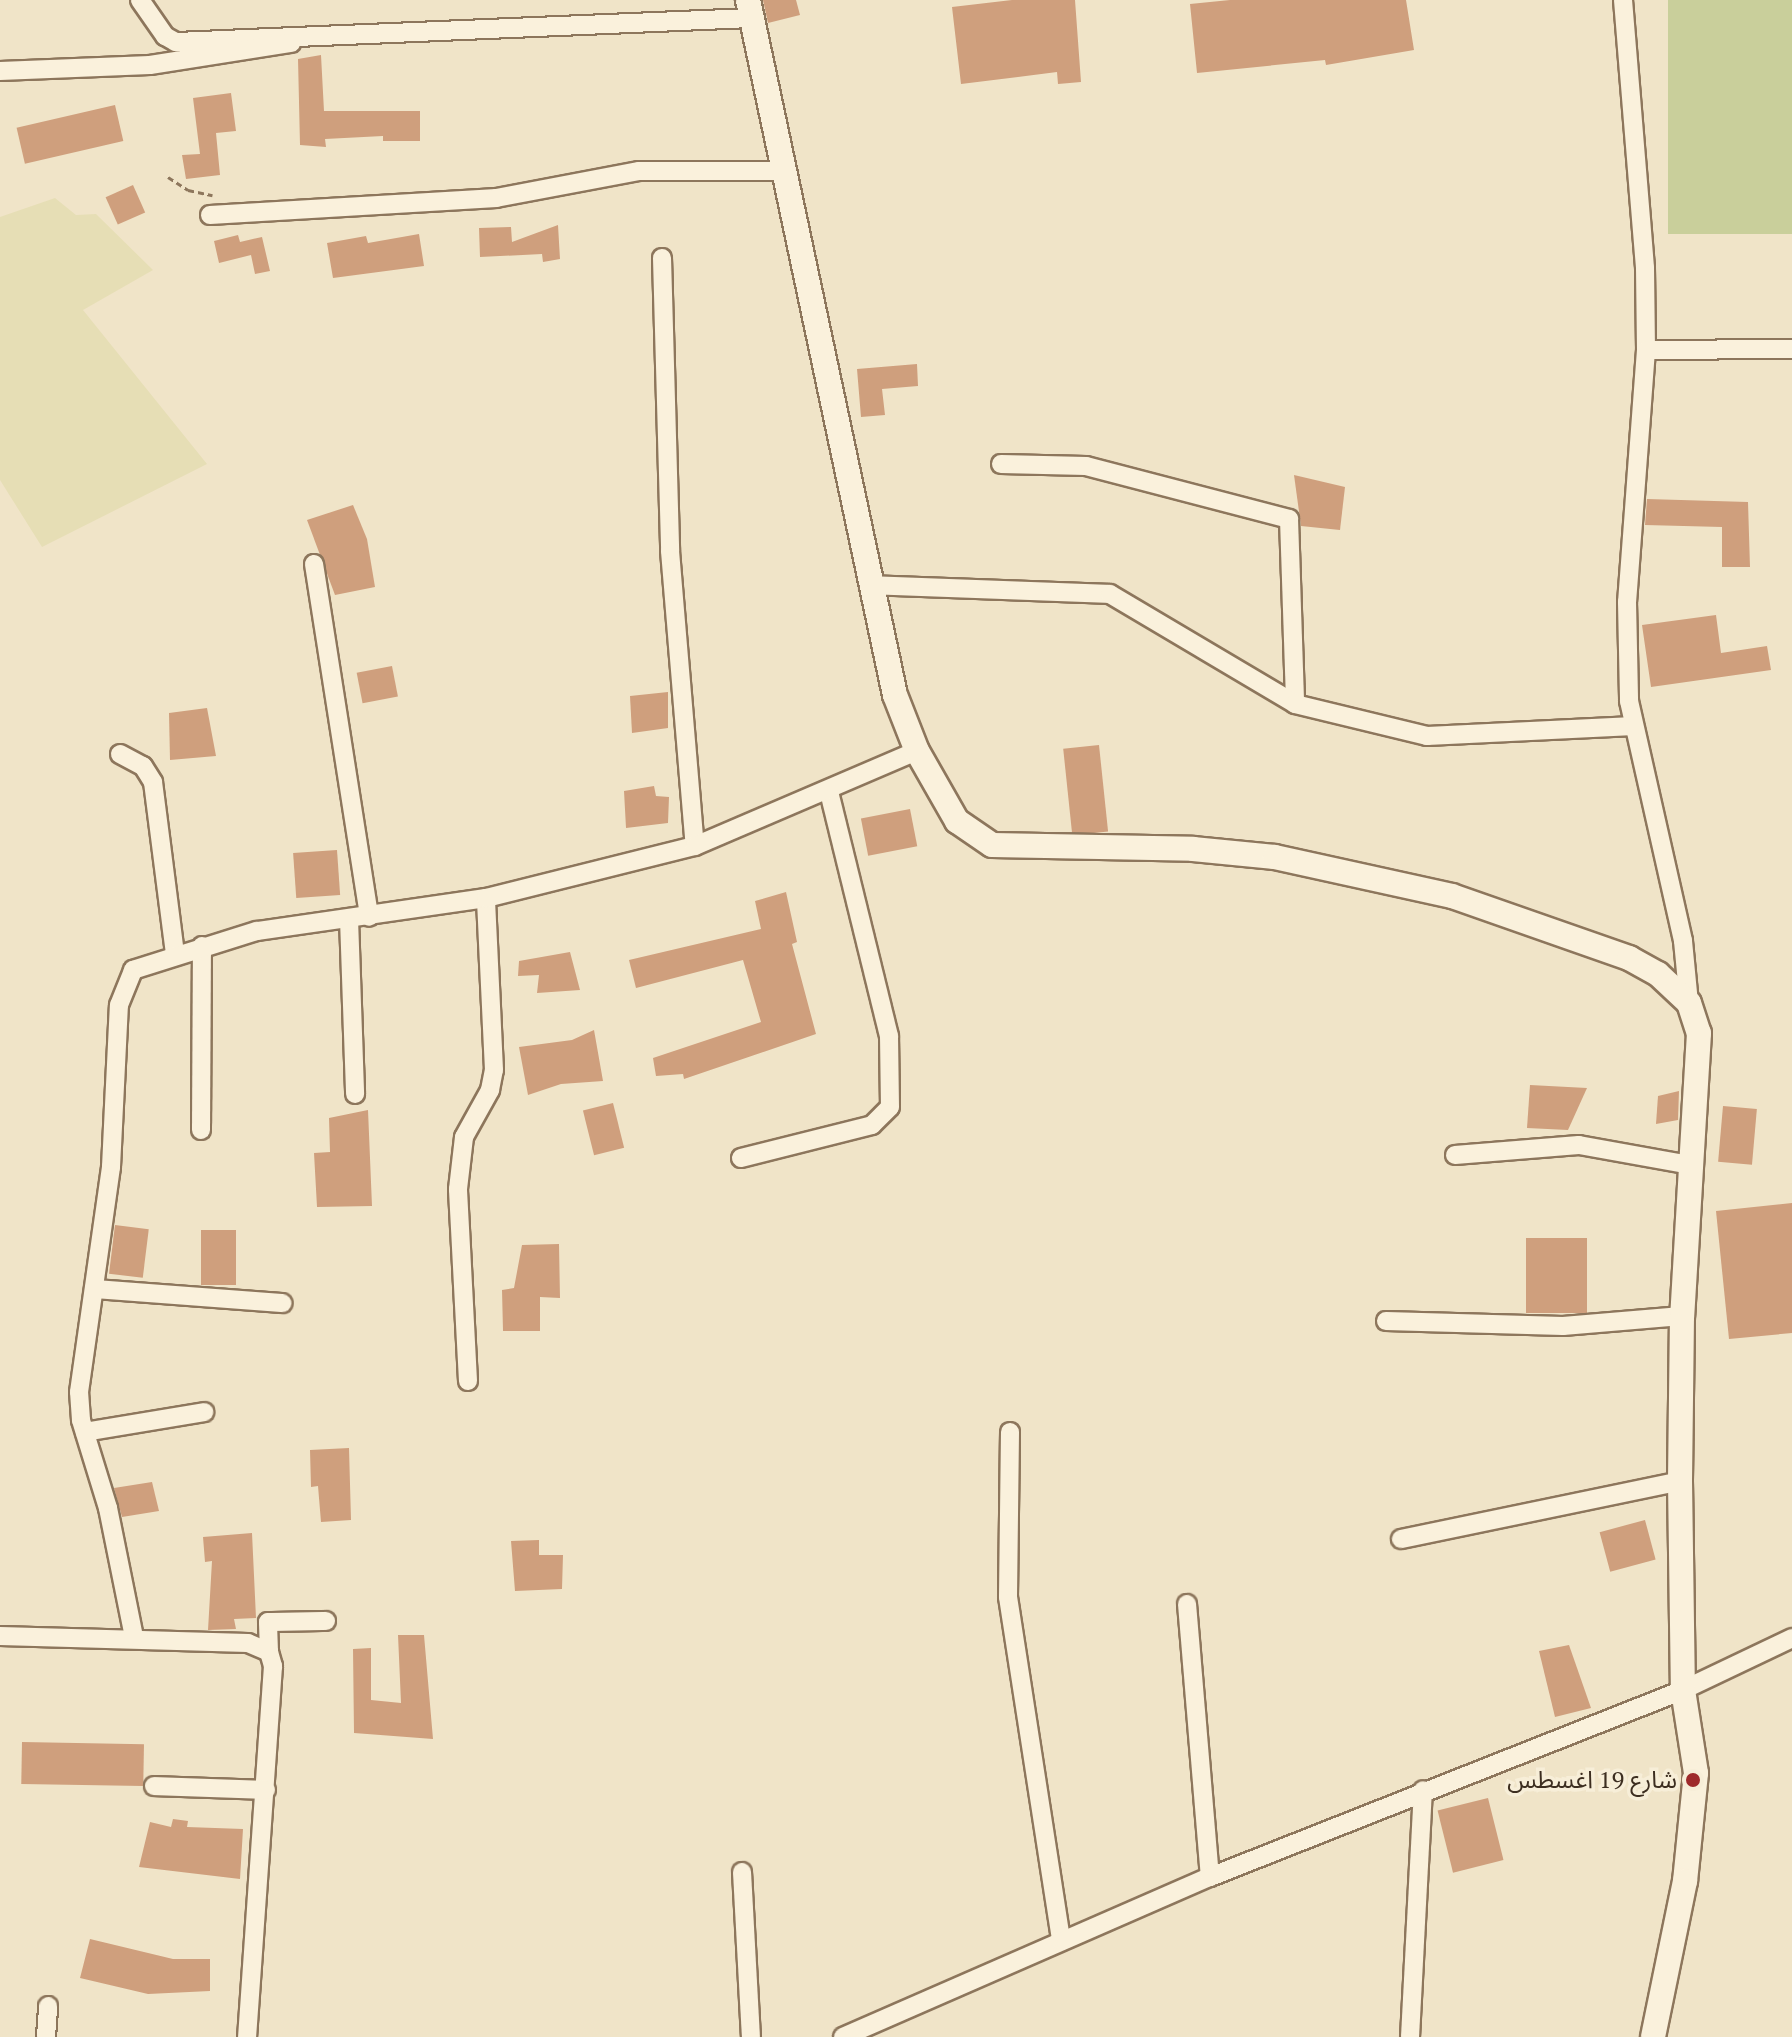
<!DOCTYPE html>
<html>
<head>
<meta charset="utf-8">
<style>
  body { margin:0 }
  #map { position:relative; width:1792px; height:2037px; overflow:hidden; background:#f0e4c8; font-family:"PT Serif","Noto Sans Arabic",serif }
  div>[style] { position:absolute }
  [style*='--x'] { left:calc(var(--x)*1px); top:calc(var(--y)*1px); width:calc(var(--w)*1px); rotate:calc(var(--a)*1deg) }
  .farmland>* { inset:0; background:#e6deb5 }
  .green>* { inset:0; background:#c9cf9b; transform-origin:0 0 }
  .building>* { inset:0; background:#cf9f7d; transform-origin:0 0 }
  .path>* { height:3px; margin-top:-1.5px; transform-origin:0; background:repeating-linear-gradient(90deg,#8d765c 0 6px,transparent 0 10px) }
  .roads { filter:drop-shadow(2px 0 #8d765c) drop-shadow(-2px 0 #8d765c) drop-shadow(0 2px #8d765c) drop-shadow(0 -2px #8d765c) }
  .street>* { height:18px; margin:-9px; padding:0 9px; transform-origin:9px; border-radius:9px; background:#faf1dc }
  .secondary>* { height:24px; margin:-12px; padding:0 12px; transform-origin:12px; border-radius:12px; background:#faf1dc }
  .dots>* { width:22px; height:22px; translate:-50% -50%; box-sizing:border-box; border:4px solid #f7eed8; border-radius:50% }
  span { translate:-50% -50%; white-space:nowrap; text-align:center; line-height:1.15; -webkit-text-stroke:7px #f7eed8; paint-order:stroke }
  .poi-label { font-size:24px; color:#3d2e20 }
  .right { translate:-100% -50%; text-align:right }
</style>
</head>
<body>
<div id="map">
  <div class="farmland">
    <div style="clip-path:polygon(55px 198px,76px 215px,96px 214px,153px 270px,83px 310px,207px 464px,42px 547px,0 480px,0 217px)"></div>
  </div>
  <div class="green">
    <div style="left:1668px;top:0;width:124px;height:234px"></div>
  </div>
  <div class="building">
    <div style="clip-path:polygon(763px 0,796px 0,800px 15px,768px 23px)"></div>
    <div style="clip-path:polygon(1012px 0,1075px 0,1081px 82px,1058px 84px,1057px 72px,961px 84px,952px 7px)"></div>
    <div style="clip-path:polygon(1230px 0,1406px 0,1414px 50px,1326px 65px,1325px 60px,1197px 73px,1190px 4px)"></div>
    <div style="clip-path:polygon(321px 55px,324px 111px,420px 111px,420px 141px,383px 141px,383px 136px,325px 139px,326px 147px,300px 145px,298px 59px)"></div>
    <div style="clip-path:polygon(231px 93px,236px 131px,216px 133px,220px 175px,186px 179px,182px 155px,200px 154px,193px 98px)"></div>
    <div style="left:115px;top:105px;width:37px;height:101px;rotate:77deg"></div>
    <div style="left:133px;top:185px;width:30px;height:30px;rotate:66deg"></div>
    <div style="clip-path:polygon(558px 225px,560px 259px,543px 262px,542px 254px,480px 257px,479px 228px,511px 227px,512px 242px)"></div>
    <div style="clip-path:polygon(419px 234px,424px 266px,333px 278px,327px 243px,366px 236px,368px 243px)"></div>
    <div style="clip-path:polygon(238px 235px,240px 242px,262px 237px,270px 271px,255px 274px,251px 255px,219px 263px,214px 241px)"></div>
    <div style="clip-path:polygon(917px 364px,918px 386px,882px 389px,885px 415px,861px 417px,857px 369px)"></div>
    <div style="clip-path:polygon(1294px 475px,1345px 487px,1340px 530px,1301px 526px)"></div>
    <div style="clip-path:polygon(1647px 499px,1748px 502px,1750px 567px,1722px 567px,1722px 527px,1645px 525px)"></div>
    <div style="clip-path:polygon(353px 505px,367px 539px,375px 587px,335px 595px,307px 520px)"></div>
    <div style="clip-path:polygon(1716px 615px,1721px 653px,1767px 646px,1771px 670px,1651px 687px,1642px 625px)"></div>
    <div style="left:392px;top:666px;width:31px;height:36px;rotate:79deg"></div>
    <div style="clip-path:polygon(668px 692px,668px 728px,632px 733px,630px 696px)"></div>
    <div style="clip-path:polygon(207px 708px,216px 756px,170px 760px,169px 713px)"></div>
    <div style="left:1099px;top:745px;width:87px;height:36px;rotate:84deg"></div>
    <div style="clip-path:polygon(654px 786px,656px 796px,669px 797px,668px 823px,626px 828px,624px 791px)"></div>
    <div style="left:910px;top:809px;width:38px;height:50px;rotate:79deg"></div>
    <div style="left:337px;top:850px;width:45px;height:44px;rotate:86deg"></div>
    <div style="clip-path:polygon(786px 892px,797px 942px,792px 944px,816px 1034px,684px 1079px,683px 1074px,656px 1076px,653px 1058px,761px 1022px,743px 960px,636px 988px,629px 960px,761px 929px,755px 901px)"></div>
    <div style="clip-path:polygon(570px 952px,580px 990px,537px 993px,539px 975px,518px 976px,519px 961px)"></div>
    <div style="clip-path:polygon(594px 1030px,603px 1081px,561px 1084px,528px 1095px,519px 1047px,572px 1040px)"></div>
    <div style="clip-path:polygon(1530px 1085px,1587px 1088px,1568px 1130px,1527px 1128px)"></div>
    <div style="clip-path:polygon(1679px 1091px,1678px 1120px,1656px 1124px,1658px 1096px)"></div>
    <div style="left:613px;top:1103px;width:46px;height:31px;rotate:76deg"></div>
    <div style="left:1723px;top:1106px;width:34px;height:56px;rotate:5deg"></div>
    <div style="clip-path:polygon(368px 1110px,372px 1206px,317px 1207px,314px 1153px,330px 1152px,329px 1118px)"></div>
    <div style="clip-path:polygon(1792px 1203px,1792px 1333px,1729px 1339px,1716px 1211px)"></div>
    <div style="left:115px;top:1225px;width:34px;height:49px;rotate:7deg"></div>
    <div style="left:201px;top:1230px;width:35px;height:55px"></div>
    <div style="left:1526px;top:1238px;width:61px;height:75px"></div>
    <div style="clip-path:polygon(559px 1244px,560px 1298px,540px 1297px,540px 1331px,503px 1331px,502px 1290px,514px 1288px,522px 1245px)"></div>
    <div style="clip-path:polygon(349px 1448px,351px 1520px,321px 1522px,318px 1486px,311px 1487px,310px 1450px)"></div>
    <div style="clip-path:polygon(152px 1482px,159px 1511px,122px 1517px,114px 1488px)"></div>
    <div style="left:1645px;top:1520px;width:41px;height:47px;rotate:75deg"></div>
    <div style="clip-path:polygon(252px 1533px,256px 1618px,234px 1619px,236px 1629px,208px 1630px,212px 1561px,205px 1562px,203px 1537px)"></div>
    <div style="clip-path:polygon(539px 1540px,539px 1555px,563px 1555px,562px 1589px,515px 1591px,511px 1541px)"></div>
    <div style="clip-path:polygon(398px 1635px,424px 1635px,433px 1739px,354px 1733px,353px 1649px,371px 1648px,371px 1700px,401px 1703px)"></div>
    <div style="clip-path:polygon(1569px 1645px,1591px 1708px,1555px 1717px,1539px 1651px)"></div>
    <div style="left:22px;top:1742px;width:122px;height:42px;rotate:1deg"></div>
    <div style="left:1488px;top:1798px;width:64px;height:52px;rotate:76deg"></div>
    <div style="clip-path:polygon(173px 1819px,188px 1821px,187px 1827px,243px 1829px,240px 1879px,139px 1867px,150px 1822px,171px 1827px)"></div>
    <div style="clip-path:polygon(90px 1939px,173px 1959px,210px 1959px,210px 1991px,148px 1994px,80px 1978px)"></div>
  </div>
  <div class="path">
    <div style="--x:168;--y:177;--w:24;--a:33"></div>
    <div style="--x:188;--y:190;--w:25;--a:12"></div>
  </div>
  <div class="roads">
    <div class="street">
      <div style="--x:140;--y:0;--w:44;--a:55.2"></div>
      <div style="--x:165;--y:36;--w:13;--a:29"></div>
      <div style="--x:176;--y:42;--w:576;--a:-2.39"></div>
      <div style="--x:1623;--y:0;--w:269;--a:85.3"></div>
      <div style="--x:1645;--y:268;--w:82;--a:89.3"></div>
      <div style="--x:1646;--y:350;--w:253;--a:94.3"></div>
      <div style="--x:1627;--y:602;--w:99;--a:88.8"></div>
      <div style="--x:1629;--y:701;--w:246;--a:77.3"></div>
      <div style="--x:1683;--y:941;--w:62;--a:84.5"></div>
      <div style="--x:0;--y:71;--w:150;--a:-2.3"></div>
      <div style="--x:150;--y:65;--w:143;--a:-8.9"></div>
      <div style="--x:210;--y:215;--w:287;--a:-3.4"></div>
      <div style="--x:496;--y:198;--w:146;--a:-10.7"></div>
      <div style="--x:639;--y:171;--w:142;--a:0"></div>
      <div style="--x:662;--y:258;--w:293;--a:88.4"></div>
      <div style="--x:670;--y:551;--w:296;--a:85.2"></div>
      <div style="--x:1646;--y:350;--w:146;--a:-0.4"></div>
      <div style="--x:1001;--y:464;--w:85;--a:1.3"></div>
      <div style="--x:1086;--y:466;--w:210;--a:14.6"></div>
      <div style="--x:1289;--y:519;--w:185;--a:88.1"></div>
      <div style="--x:314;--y:564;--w:357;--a:81.1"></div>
      <div style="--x:869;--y:585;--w:241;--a:2.1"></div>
      <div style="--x:1110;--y:594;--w:215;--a:30.7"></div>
      <div style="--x:1295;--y:704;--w:136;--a:13.6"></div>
      <div style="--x:1427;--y:736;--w:207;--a:-2.8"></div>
      <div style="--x:120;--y:754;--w:26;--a:28"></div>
      <div style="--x:143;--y:766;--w:19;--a:58"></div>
      <div style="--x:153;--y:782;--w:172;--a:82.7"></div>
      <div style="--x:349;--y:919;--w:175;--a:88"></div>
      <div style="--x:201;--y:1130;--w:184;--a:-89.7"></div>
      <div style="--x:1455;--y:1155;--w:124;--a:-4.6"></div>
      <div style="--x:1579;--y:1145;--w:113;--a:10.2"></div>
      <div style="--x:741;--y:1158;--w:135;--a:-14.1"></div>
      <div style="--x:872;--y:1125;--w:25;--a:-45"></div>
      <div style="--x:890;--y:1107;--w:71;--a:-90.8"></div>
      <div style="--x:889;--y:1036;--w:251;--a:-103.8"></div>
      <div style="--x:94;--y:1289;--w:189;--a:4.3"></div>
      <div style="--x:1386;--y:1321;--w:177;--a:1.6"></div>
      <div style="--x:1563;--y:1326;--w:119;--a:-4.8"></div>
      <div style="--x:468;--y:1381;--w:192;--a:-93"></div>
      <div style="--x:458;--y:1189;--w:52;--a:-83.4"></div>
      <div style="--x:464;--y:1137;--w:54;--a:-61"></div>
      <div style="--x:490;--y:1090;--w:20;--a:-79"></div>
      <div style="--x:494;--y:1070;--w:172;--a:-92.7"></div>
      <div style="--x:85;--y:1432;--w:121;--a:-9.5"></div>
      <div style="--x:1010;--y:1432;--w:165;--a:90.7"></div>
      <div style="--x:1008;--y:1597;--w:348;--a:81.2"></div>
      <div style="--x:1401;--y:1539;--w:285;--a:-11.7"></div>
      <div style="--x:1187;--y:1604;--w:274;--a:85.2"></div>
      <div style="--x:0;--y:1636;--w:248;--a:1.6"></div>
      <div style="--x:248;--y:1643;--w:23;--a:23"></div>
      <div style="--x:269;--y:1652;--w:15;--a:74"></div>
      <div style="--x:273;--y:1666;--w:372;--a:94"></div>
      <div style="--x:134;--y:1637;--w:132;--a:-101.4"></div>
      <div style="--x:108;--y:1508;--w:92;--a:-107.1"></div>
      <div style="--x:81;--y:1420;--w:28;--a:-94"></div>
      <div style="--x:79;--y:1392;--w:227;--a:-81.9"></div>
      <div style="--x:111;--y:1167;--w:162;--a:-87.2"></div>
      <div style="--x:119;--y:1005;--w:38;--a:-68"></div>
      <div style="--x:133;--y:970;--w:130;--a:-17.5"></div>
      <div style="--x:257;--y:931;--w:231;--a:-8.2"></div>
      <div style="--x:486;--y:898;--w:215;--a:-14"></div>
      <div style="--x:695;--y:846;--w:241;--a:-23.2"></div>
      <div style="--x:269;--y:1652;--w:30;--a:-92"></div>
      <div style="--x:268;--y:1622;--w:58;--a:-1"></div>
      <div style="--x:154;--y:1786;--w:112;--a:2"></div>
      <div style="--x:742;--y:1872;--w:165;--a:86.9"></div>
      <div style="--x:46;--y:2037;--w:31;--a:-86"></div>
      <div style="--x:843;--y:2037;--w:400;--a:-23.6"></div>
      <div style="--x:1210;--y:1877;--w:509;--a:-21.57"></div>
      <div style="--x:1683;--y:1690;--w:121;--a:-25.5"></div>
      <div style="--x:1410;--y:2037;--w:247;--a:-87"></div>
    </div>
    <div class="secondary">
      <div style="--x:748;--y:0;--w:710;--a:78.06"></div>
      <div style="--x:895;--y:695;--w:60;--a:68.6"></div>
      <div style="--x:917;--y:751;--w:81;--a:60.3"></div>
      <div style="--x:957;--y:821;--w:42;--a:34.4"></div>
      <div style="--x:992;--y:845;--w:201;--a:1.1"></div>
      <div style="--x:1193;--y:849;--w:82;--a:5.6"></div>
      <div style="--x:1275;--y:857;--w:181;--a:12.4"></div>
      <div style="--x:1452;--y:896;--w:188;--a:19.3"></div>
      <div style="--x:1629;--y:958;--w:33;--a:29"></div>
      <div style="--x:1658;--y:974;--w:42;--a:43.1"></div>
      <div style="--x:1689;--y:1003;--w:32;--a:72"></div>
      <div style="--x:1699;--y:1033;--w:284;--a:93.4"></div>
      <div style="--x:1682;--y:1316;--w:165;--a:90.7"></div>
      <div style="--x:1680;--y:1481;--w:209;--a:89.2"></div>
      <div style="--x:1683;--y:1690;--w:84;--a:81.1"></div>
      <div style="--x:1696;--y:1773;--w:109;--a:95.8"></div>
      <div style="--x:1685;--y:1881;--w:159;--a:101.6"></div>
    </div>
  </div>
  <div class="dots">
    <div style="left:1693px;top:1780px;background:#9e2a2b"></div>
  </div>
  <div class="poi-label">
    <span class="right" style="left:1677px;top:1780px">شارع 19 اغسطس</span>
  </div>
</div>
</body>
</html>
